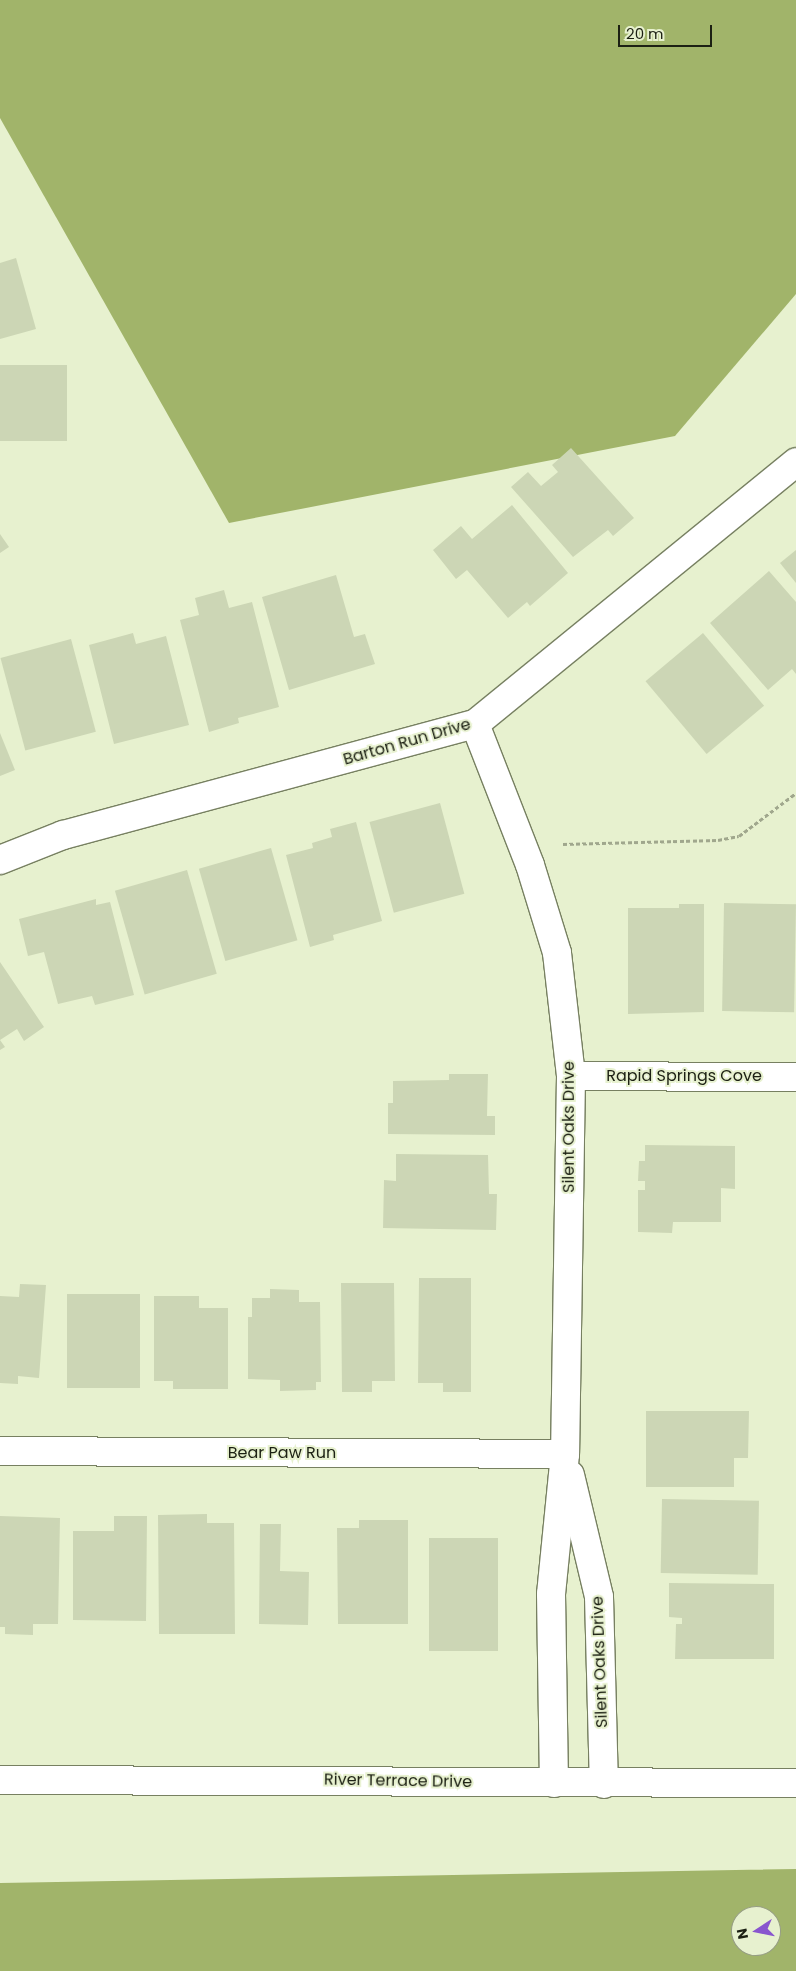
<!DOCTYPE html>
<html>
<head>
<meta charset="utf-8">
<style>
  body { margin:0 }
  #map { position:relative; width:796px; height:1971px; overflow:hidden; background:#e7f1cf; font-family:Poppins,sans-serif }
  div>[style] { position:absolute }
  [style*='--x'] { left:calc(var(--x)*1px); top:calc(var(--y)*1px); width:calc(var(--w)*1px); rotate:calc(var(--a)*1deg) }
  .forest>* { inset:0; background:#a1b46a }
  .building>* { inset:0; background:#ccd6b5; transform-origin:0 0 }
  .path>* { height:3px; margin-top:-1.5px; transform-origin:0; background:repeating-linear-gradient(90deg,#a0a78d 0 4px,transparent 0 6.5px) }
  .roads { filter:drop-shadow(1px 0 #778061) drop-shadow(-1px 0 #778061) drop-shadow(0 1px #778061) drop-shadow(0 -1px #778061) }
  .minor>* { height:28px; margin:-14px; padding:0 14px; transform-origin:14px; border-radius:14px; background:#fff }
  span { translate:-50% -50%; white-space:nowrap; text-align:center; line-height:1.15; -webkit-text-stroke:4px #e7f1cf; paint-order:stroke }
  .street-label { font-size:16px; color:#1c2013 }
  .north { position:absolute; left:731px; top:1906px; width:50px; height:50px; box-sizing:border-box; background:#e7f1cf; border:1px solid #969d84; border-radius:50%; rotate:259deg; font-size:14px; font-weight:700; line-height:20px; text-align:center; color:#1c2013 }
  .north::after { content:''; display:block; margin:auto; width:18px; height:22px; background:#8956ce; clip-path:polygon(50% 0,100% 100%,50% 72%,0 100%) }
  .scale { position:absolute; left:618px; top:25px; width:94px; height:22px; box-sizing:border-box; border:2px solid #1c2013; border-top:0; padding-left:6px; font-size:15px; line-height:18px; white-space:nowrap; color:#1c2013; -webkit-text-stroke:4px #e7f1cf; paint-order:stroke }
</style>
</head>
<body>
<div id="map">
  <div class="forest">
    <div style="clip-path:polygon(0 0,796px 0,796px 294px,675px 436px,229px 523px,0 118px)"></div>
    <div style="clip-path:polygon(evenodd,796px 1869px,796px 1971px,0 1971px,0 1883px,796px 1869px,741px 1916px,771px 1916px,771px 1946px,741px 1946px,741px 1916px)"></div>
  </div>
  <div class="building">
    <div style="clip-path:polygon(16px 258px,36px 329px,0 339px,0 263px)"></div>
    <div style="left:0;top:365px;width:67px;height:76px"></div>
    <div style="clip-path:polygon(571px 448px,634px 518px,613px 536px,608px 530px,573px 557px,511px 487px,528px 472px,541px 486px,558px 472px,552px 465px)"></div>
    <div style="clip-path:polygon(512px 505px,568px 573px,530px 606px,527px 602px,508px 618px,467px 570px,456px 579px,433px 550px,461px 526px,472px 539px)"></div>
    <div style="clip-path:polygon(0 534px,9px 547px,0 553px)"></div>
    <div style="clip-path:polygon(796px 550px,796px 583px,780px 563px)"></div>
    <div style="clip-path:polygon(769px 571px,796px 602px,796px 674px,792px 669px,768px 690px,710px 623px)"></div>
    <div style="clip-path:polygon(336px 575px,354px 637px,365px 634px,375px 664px,289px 690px,262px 597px)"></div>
    <div style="clip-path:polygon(224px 590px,229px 608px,252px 602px,279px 707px,238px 718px,239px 723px,209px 732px,180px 620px,199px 615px,195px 598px)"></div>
    <div style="clip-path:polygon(133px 633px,136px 644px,166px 636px,189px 725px,114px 744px,89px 645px)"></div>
    <div style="left:703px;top:633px;width:95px;height:75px;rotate:50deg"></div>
    <div style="left:71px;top:639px;width:96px;height:73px;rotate:75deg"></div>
    <div style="clip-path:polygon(0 733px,15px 770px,0 776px)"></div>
    <div style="left:440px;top:803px;width:94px;height:73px;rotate:75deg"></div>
    <div style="clip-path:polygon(356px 822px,382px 921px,333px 935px,334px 940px,310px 947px,286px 855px,313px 848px,312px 843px,332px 837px,330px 829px)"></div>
    <div style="left:271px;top:848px;width:96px;height:75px;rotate:74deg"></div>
    <div style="left:187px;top:870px;width:108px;height:75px;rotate:74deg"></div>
    <div style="clip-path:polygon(96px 899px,96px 905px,110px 902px,134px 995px,95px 1005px,92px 996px,58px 1004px,44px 952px,28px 956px,19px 919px)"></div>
    <div style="left:724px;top:903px;width:72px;height:108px;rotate:1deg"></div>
    <div style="clip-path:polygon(679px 904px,704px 904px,704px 1012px,628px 1014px,628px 908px,679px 908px)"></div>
    <div style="clip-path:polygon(0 962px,44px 1027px,24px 1041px,17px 1029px,0 1040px,5px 1047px,0 1050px)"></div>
    <div style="clip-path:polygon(449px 1074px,488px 1074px,487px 1116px,495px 1116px,495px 1135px,388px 1134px,388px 1103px,393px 1103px,393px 1081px,449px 1080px)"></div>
    <div style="clip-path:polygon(645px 1145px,735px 1146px,735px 1189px,721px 1188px,721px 1222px,673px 1222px,672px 1233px,638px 1232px,638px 1190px,645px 1190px,645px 1181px,638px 1181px,639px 1161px,645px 1161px)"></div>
    <div style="clip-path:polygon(396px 1154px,488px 1155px,489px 1194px,497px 1194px,496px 1230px,383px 1228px,384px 1180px,396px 1181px)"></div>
    <div style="clip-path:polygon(419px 1278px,471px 1278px,471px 1392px,443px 1392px,443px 1383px,418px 1383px)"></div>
    <div style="clip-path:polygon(341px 1283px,394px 1283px,395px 1381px,372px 1381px,372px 1392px,342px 1392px)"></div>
    <div style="clip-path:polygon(20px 1284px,46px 1285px,39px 1378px,18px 1376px,18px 1384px,0 1383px,0 1296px,19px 1297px)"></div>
    <div style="clip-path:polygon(270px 1289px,299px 1290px,299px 1302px,320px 1302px,321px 1382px,316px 1382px,316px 1390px,280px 1391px,280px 1380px,248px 1379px,248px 1317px,252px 1317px,252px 1298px,270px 1298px)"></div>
    <div style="left:140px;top:1294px;width:94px;height:73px;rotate:90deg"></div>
    <div style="clip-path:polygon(154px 1296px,199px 1296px,199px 1308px,228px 1308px,228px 1389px,173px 1389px,173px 1381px,154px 1381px)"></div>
    <div style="clip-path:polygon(646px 1411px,749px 1411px,748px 1458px,734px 1458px,734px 1487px,646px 1487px)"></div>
    <div style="left:662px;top:1499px;width:97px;height:74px;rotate:1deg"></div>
    <div style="clip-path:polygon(207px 1514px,207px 1523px,234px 1523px,235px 1634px,159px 1634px,158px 1515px)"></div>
    <div style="clip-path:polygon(0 1516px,60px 1518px,58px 1624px,33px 1624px,33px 1635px,5px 1634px,5px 1627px,0 1627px)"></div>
    <div style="clip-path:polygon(114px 1516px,147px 1516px,146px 1621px,73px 1620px,73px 1531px,114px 1531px)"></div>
    <div style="clip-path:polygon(359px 1520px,408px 1520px,408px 1624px,338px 1624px,337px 1528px,359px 1528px)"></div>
    <div style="clip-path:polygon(260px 1524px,281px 1524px,280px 1571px,309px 1572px,308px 1625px,259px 1624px)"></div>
    <div style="left:429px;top:1538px;width:69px;height:113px"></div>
    <div style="clip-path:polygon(669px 1583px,774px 1584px,774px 1659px,675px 1659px,676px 1624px,682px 1624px,682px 1618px,669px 1617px)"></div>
  </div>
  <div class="path">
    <div style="--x:563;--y:844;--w:155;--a:-1.5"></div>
    <div style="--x:718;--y:840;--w:21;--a:-11"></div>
    <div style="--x:739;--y:836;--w:71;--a:-37"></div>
  </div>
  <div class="roads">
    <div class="minor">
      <div style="--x:475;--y:724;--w:151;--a:68.7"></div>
      <div style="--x:530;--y:865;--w:92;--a:72.9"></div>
      <div style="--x:557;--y:953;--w:124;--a:83.5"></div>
      <div style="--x:571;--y:1076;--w:378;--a:90.9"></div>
      <div style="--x:565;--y:1454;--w:141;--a:95.7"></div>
      <div style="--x:551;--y:1594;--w:189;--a:89.1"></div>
      <div style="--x:0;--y:860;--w:68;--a:-21.6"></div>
      <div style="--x:63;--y:835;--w:427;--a:-15.1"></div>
      <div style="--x:475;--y:724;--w:414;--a:-39.2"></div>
      <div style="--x:571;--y:1076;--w:225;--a:0.3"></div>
      <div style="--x:0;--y:1451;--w:565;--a:0.3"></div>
      <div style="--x:570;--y:1475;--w:125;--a:76.6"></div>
      <div style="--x:599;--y:1597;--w:187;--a:88.5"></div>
      <div style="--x:0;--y:1780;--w:796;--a:0.22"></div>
    </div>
  </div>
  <div class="street-label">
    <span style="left:407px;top:742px;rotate:-16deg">Barton Run Drive</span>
    <span style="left:684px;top:1076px">Rapid Springs Cove</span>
    <span style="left:569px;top:1127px;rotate:-90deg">Silent Oaks Drive</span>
    <span style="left:282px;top:1453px">Bear Paw Run</span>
    <span style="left:600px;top:1662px;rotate:-92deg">Silent Oaks Drive</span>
    <span style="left:398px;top:1781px;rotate:1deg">River Terrace Drive</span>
  </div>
  <div class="north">N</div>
  <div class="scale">20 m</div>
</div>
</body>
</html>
